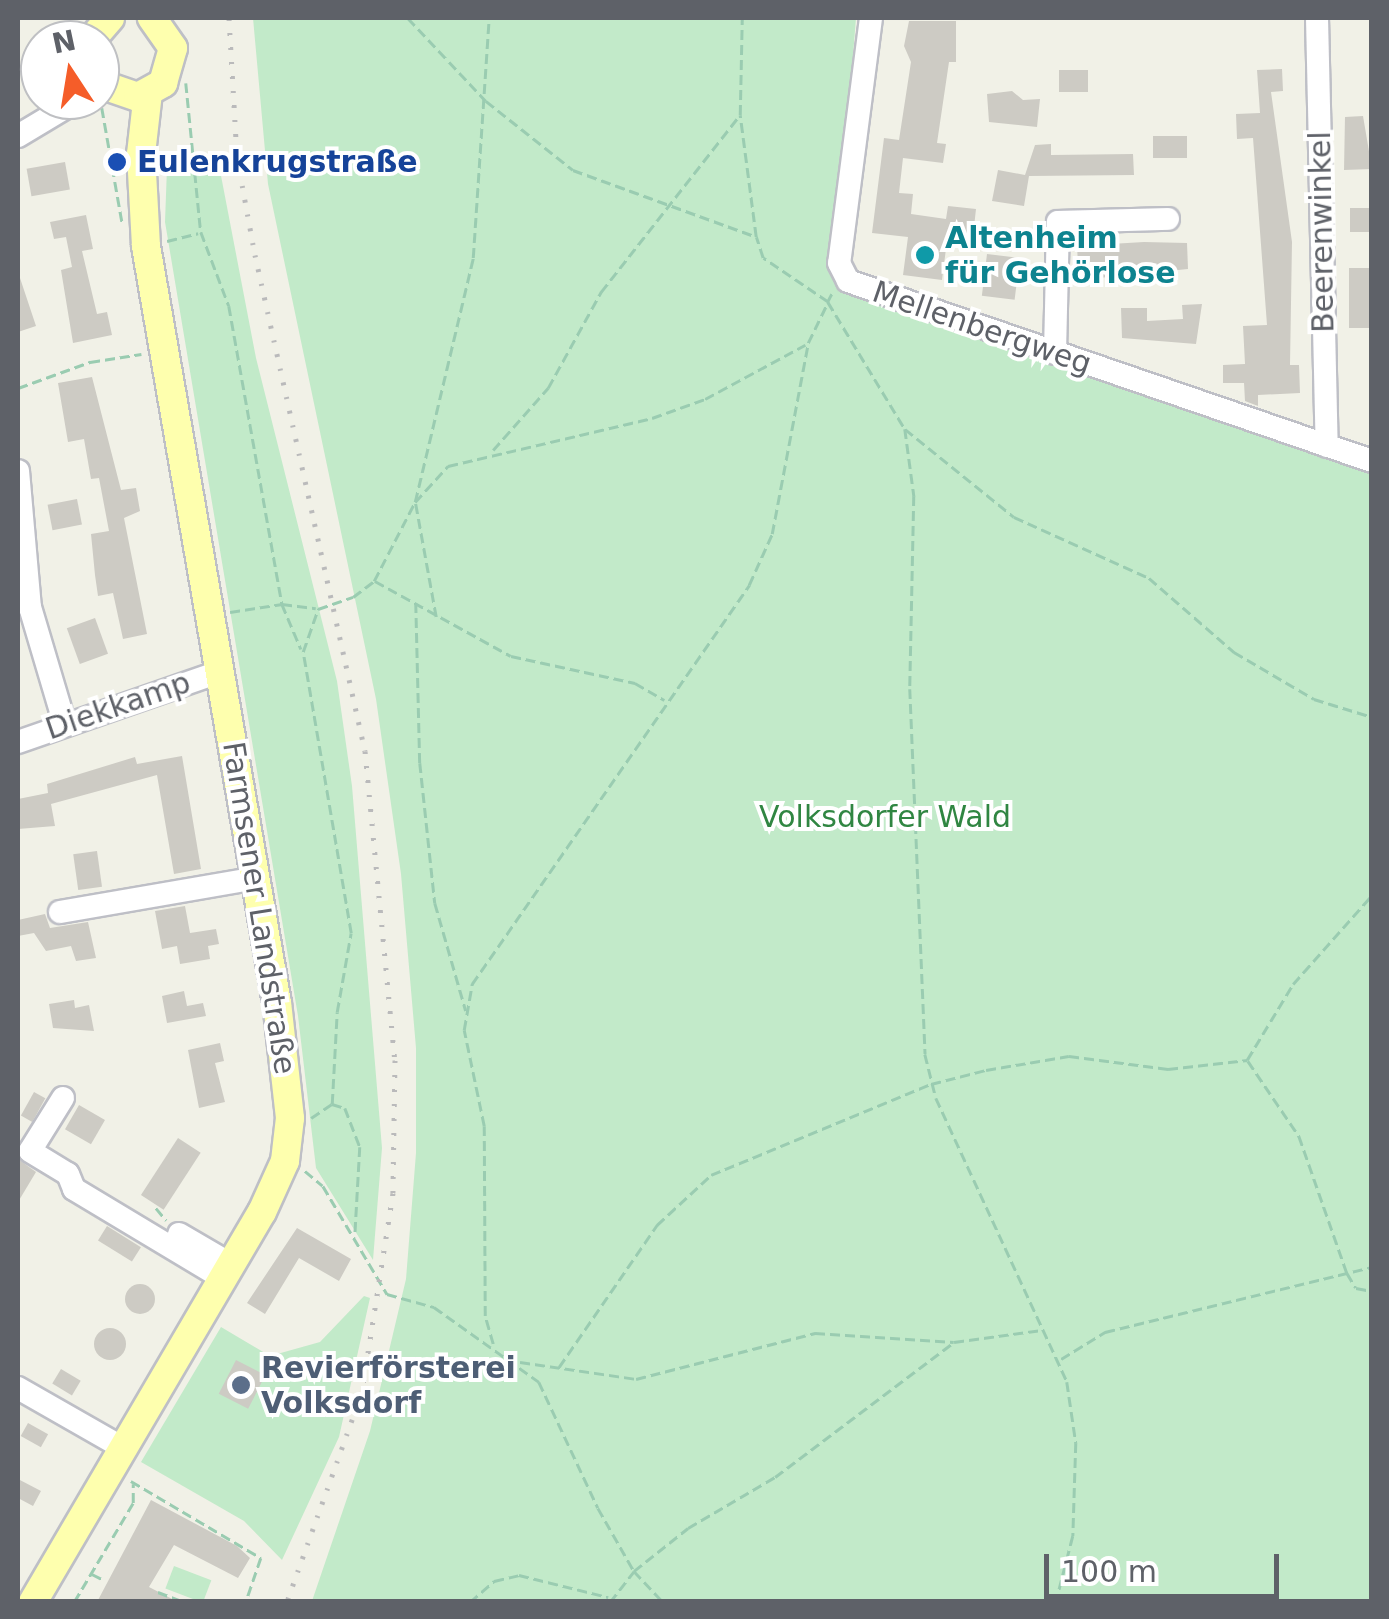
<!DOCTYPE html>
<html>
<head>
<meta charset="utf-8">
<style>
  body { margin:0 }
  #map { position:relative; width:1389px; height:1619px; overflow:hidden; background:#f1f1e7; font-family:"DejaVu Sans",sans-serif }
  div>[style] { position:absolute }
  [style*='--x'] { left:calc(var(--x)*1px); top:calc(var(--y)*1px); width:calc(var(--w)*1px); rotate:calc(var(--a)*1deg) }
  .green>* { inset:0; background:#c2eac9; transform-origin:0 0 }
  .building>* { inset:0; background:#cdcbc4; transform-origin:0 0 }
  .round { border-radius:50% }
  .path>* { height:2.5px; margin-top:-1.25px; transform-origin:0; background:repeating-linear-gradient(90deg,#9accb1 0 10px,transparent 0 15px) }
  .roads { filter:drop-shadow(2px 0 #bebfc6) drop-shadow(-2px 0 #bebfc6) drop-shadow(0 2px #bebfc6) drop-shadow(0 -2px #bebfc6) }
  .minor>* { height:22px; margin:-11px; padding:0 11px; transform-origin:11px; border-radius:11px; background:#fff }
  .major>* { height:28px; margin:-14px; padding:0 14px; transform-origin:14px; border-radius:14px; background:#feffae }
  .rail>* { height:5px; margin-top:-2.5px; transform-origin:0; background:repeating-linear-gradient(90deg,#bababb 0 2.5px,transparent 0 14.5px) }
  .dots>* { width:28px; height:28px; translate:-50% -50%; box-sizing:border-box; border:5px solid #fff; border-radius:50% }
  span { translate:-50% -50%; white-space:nowrap; text-align:center; line-height:1.15; -webkit-text-stroke:8px #fff; paint-order:stroke }
  .transit-label { font-size:30px; color:#164399; font-weight:700 }
  .left { translate:0 -50%; text-align:left }
  .street-label { font-size:30px; color:#5e6168 }
  .culture-label { font-size:30px; color:#0d838f; font-weight:700 }
  .park-label { font-size:30px; color:#308642 }
  .service-label { font-size:30px; color:#4e5e75; font-weight:700 }
  .frame { position:absolute; inset:0; border:20px solid #5e6168; pointer-events:none }
  .north { position:absolute; left:20px; top:20px; width:100px; height:100px; box-sizing:border-box; background:#fff; border:2px solid #bfc0c3; border-radius:50%; rotate:348deg; font-size:28px; font-weight:700; line-height:40px; text-align:center; color:#5e6168 }
  .north::after { content:''; display:block; margin:auto; width:35px; height:45px; background:#f55d29; clip-path:polygon(50% 0,100% 100%,50% 72%,0 100%) }
  .scale { position:absolute; left:1044px; top:1554px; width:235px; height:45px; box-sizing:border-box; border:5px solid #5e6168; border-top:0; padding-left:12px; font-size:30px; line-height:35px; white-space:nowrap; color:#5e6168; -webkit-text-stroke:8px #fff; paint-order:stroke }
</style>
</head>
<body>
<div id="map">
  <div class="green">
    <div style="clip-path:polygon(253px 18px,856px 18px,835px 281px,1371px 472px,1371px 1601px,312px 1601px,370px 1431px,406px 1279px,416px 1153px,416px 1048px,401px 874px,376px 699px,268px 184px)"></div>
    <div style="clip-path:polygon(218px 160px,256px 358px,337px 681px,352px 786px,382px 1148px,373px 1260px,316px 1168px,298px 1016px,165px 222px,167px 167px)"></div>
    <div style="clip-path:polygon(364px 1296px,370px 1298px,339px 1437px,282px 1560px,244px 1521px,141px 1462px,221px 1327px,270px 1356px,320px 1342px)"></div>
    <div style="left:174px;top:1566px;width:40px;height:24px;rotate:21deg"></div>
  </div>
  <div class="building">
    <div style="clip-path:polygon(909px 21px,956px 21px,956px 62px,949px 62px,937px 143px,946px 144px,943px 163px,903px 158px,899px 193px,913px 194px,911px 214px,946px 219px,948px 206px,976px 209px,973px 236px,948px 233px,942px 280px,903px 275px,908px 237px,872px 233px,884px 138px,899px 140px,911px 62px,904px 46px)"></div>
    <div style="clip-path:polygon(1282px 69px,1283px 91px,1271px 92px,1292px 242px,1290px 365px,1299px 365px,1300px 393px,1258px 395px,1258px 406px,1245px 401px,1244px 383px,1223px 383px,1223px 365px,1245px 364px,1243px 326px,1267px 325px,1253px 138px,1237px 139px,1236px 114px,1260px 113px,1257px 70px)"></div>
    <div style="left:1059px;top:70px;width:29px;height:22px"></div>
    <div style="clip-path:polygon(1012px 91px,1023px 100px,1040px 99px,1037px 127px,989px 122px,987px 94px)"></div>
    <div style="clip-path:polygon(1363px 116px,1372px 169px,1344px 170px,1345px 117px)"></div>
    <div style="left:1153px;top:136px;width:34px;height:22px"></div>
    <div style="clip-path:polygon(1051px 144px,1051px 155px,1133px 154px,1134px 175px,1029px 176px,1024px 206px,992px 201px,998px 170px,1025px 175px,1035px 145px)"></div>
    <div style="left:65px;top:162px;width:28px;height:39px;rotate:80deg"></div>
    <div style="left:1350px;top:208px;width:22px;height:24px"></div>
    <div style="clip-path:polygon(86px 215px,93px 249px,82px 251px,97px 314px,107px 312px,112px 335px,73px 343px,61px 270px,72px 267px,66px 237px,54px 239px,50px 222px)"></div>
    <div style="clip-path:polygon(1144px 242px,1187px 243px,1188px 269px,1079px 280px,1077px 246px)"></div>
    <div style="left:987px;top:254px;width:33px;height:42px;rotate:7deg"></div>
    <div style="left:1372px;top:268px;width:60px;height:23px;rotate:90deg"></div>
    <div style="clip-path:polygon(18px 272px,36px 326px,18px 332px)"></div>
    <div style="clip-path:polygon(1202px 304px,1196px 344px,1122px 338px,1121px 308px,1147px 308px,1147px 321px,1183px 319px,1182px 305px)"></div>
    <div style="clip-path:polygon(92px 377px,121px 490px,136px 488px,140px 511px,124px 518px,147px 634px,123px 639px,113px 593px,98px 596px,95px 575px,91px 534px,109px 531px,99px 478px,91px 479px,84px 439px,68px 442px,58px 383px)"></div>
    <div style="left:77px;top:499px;width:26px;height:30px;rotate:79deg"></div>
    <div style="left:95px;top:618px;width:38px;height:30px;rotate:70deg"></div>
    <div style="clip-path:polygon(182px 756px,201px 869px,174px 874px,157px 775px,51px 804px,55px 826px,18px 829px,18px 799px,48px 793px,47px 784px,135px 757px,137px 764px)"></div>
    <div style="left:97px;top:851px;width:36px;height:24px;rotate:82deg"></div>
    <div style="clip-path:polygon(185px 906px,190px 933px,216px 929px,219px 944px,208px 946px,210px 959px,180px 964px,177px 946px,162px 949px,155px 911px)"></div>
    <div style="clip-path:polygon(45px 914px,50px 928px,88px 922px,96px 958px,76px 961px,71px 946px,46px 951px,34px 933px,18px 936px,18px 920px)"></div>
    <div style="clip-path:polygon(184px 991px,187px 1006px,203px 1003px,206px 1016px,167px 1023px,162px 996px)"></div>
    <div style="clip-path:polygon(74px 1000px,75px 1008px,89px 1005px,94px 1031px,53px 1028px,49px 1004px)"></div>
    <div style="clip-path:polygon(220px 1043px,224px 1061px,215px 1063px,225px 1102px,199px 1108px,188px 1050px)"></div>
    <div style="left:34px;top:1092px;width:13px;height:27px;rotate:29deg"></div>
    <div style="left:79px;top:1105px;width:30px;height:28px;rotate:30deg"></div>
    <div style="left:178px;top:1138px;width:27px;height:68px;rotate:33deg"></div>
    <div style="clip-path:polygon(18px 1159px,36px 1172px,18px 1202px)"></div>
    <div style="left:107px;top:1226px;width:40px;height:17px;rotate:32deg"></div>
    <div style="clip-path:polygon(297px 1228px,351px 1259px,339px 1281px,299px 1258px,265px 1314px,247px 1303px)"></div>
    <div class="round" style="left:125px;top:1284px;width:30px;height:30px"></div>
    <div class="round" style="left:94px;top:1328px;width:32px;height:32px"></div>
    <div style="left:236px;top:1360px;width:33px;height:38px;rotate:27deg"></div>
    <div style="left:61px;top:1369px;width:23px;height:17px;rotate:31deg"></div>
    <div style="left:28px;top:1423px;width:23px;height:15px;rotate:29deg"></div>
    <div style="clip-path:polygon(18px 1479px,41px 1491px,33px 1506px,18px 1498px)"></div>
    <div style="clip-path:polygon(151px 1500px,237px 1546px,250px 1558px,238px 1578px,174px 1545px,149px 1587px,178px 1602px,97px 1602px)"></div>
  </div>
  <div class="path">
    <div style="--x:408;--y:18;--w:114;--a:46.8"></div>
    <div style="--x:486;--y:101;--w:111;--a:38.4"></div>
    <div style="--x:573;--y:170;--w:193;--a:20"></div>
    <div style="--x:186;--y:83;--w:150;--a:84.3"></div>
    <div style="--x:201;--y:232;--w:79;--a:69.3"></div>
    <div style="--x:229;--y:306;--w:303;--a:79.9"></div>
    <div style="--x:282;--y:604;--w:49;--a:67.1"></div>
    <div style="--x:102;--y:108;--w:116;--a:80"></div>
    <div style="--x:167;--y:241;--w:32;--a:-14"></div>
    <div style="--x:832;--y:294;--w:9;--a:117"></div>
    <div style="--x:828;--y:302;--w:149;--a:58.8"></div>
    <div style="--x:905;--y:429;--w:140;--a:38.9"></div>
    <div style="--x:1014;--y:517;--w:148;--a:24.3"></div>
    <div style="--x:1149;--y:578;--w:113;--a:41"></div>
    <div style="--x:1234;--y:652;--w:93;--a:30.4"></div>
    <div style="--x:1314;--y:699;--w:61;--a:17.2"></div>
    <div style="--x:18;--y:388;--w:77;--a:-19.9"></div>
    <div style="--x:90;--y:362;--w:52;--a:-8.9"></div>
    <div style="--x:905;--y:429;--w:68;--a:82.3"></div>
    <div style="--x:914;--y:496;--w:193;--a:91.2"></div>
    <div style="--x:910;--y:689;--w:365;--a:87.6"></div>
    <div style="--x:925;--y:1054;--w:45;--a:76"></div>
    <div style="--x:936;--y:1098;--w:313;--a:65.2"></div>
    <div style="--x:1067;--y:1382;--w:62;--a:81.6"></div>
    <div style="--x:1076;--y:1443;--w:93;--a:91.8"></div>
    <div style="--x:1073;--y:1536;--w:68;--a:104.4"></div>
    <div style="--x:493;--y:450;--w:83;--a:-48.4"></div>
    <div style="--x:548;--y:388;--w:110;--a:-61.1"></div>
    <div style="--x:601;--y:292;--w:222;--a:-51.9"></div>
    <div style="--x:375;--y:581;--w:155;--a:28.9"></div>
    <div style="--x:511;--y:656;--w:127;--a:12.3"></div>
    <div style="--x:635;--y:683;--w:34;--a:30"></div>
    <div style="--x:416;--y:603;--w:160;--a:88.6"></div>
    <div style="--x:420;--y:763;--w:141;--a:83.9"></div>
    <div style="--x:435;--y:903;--w:112;--a:74"></div>
    <div style="--x:230;--y:612;--w:53;--a:-8.7"></div>
    <div style="--x:282;--y:604;--w:34;--a:7"></div>
    <div style="--x:436;--y:617;--w:117;--a:-100.3"></div>
    <div style="--x:415;--y:502;--w:251;--a:-76.6"></div>
    <div style="--x:473;--y:258;--w:241;--a:-86.2"></div>
    <div style="--x:1248;--y:1061;--w:91;--a:55.8"></div>
    <div style="--x:1299;--y:1136;--w:145;--a:70.7"></div>
    <div style="--x:1347;--y:1273;--w:17;--a:59"></div>
    <div style="--x:1356;--y:1288;--w:16;--a:11"></div>
    <div style="--x:332;--y:1104;--w:14;--a:17"></div>
    <div style="--x:345;--y:1108;--w:42;--a:69"></div>
    <div style="--x:360;--y:1147;--w:90;--a:93.2"></div>
    <div style="--x:311;--y:1118;--w:25;--a:-34"></div>
    <div style="--x:332;--y:1104;--w:92;--a:-86.9"></div>
    <div style="--x:337;--y:1012;--w:80;--a:-80"></div>
    <div style="--x:351;--y:933;--w:285;--a:-99.7"></div>
    <div style="--x:303;--y:652;--w:46;--a:-70.8"></div>
    <div style="--x:318;--y:609;--w:37;--a:-19"></div>
    <div style="--x:353;--y:597;--w:26;--a:-37"></div>
    <div style="--x:374;--y:581;--w:89;--a:-62.6"></div>
    <div style="--x:415;--y:502;--w:49;--a:-47.5"></div>
    <div style="--x:448;--y:466;--w:210;--a:-13.2"></div>
    <div style="--x:652;--y:418;--w:56;--a:-19.7"></div>
    <div style="--x:705;--y:399;--w:114;--a:-28.4"></div>
    <div style="--x:305;--y:1171;--w:23;--a:40"></div>
    <div style="--x:323;--y:1186;--w:126;--a:59.3"></div>
    <div style="--x:387;--y:1294;--w:49;--a:15.5"></div>
    <div style="--x:434;--y:1307;--w:129;--a:35.5"></div>
    <div style="--x:539;--y:1382;--w:139;--a:64.9"></div>
    <div style="--x:598;--y:1508;--w:73;--a:60.3"></div>
    <div style="--x:634;--y:1571;--w:42;--a:46.9"></div>
    <div style="--x:156;--y:1208;--w:16;--a:50"></div>
    <div style="--x:493;--y:1344;--w:29;--a:-106"></div>
    <div style="--x:485;--y:1316;--w:190;--a:-90.3"></div>
    <div style="--x:484;--y:1126;--w:98;--a:-101.8"></div>
    <div style="--x:464;--y:1030;--w:47;--a:-80.1"></div>
    <div style="--x:472;--y:984;--w:486;--a:-55.2"></div>
    <div style="--x:749;--y:585;--w:56;--a:-65.7"></div>
    <div style="--x:772;--y:534;--w:194;--a:-79.3"></div>
    <div style="--x:808;--y:343;--w:46;--a:-64"></div>
    <div style="--x:828;--y:302;--w:78;--a:-145.9"></div>
    <div style="--x:763;--y:258;--w:22;--a:-108"></div>
    <div style="--x:756;--y:237;--w:123;--a:-97.5"></div>
    <div style="--x:740;--y:115;--w:97;--a:-88.8"></div>
    <div style="--x:1061;--y:1359;--w:52;--a:-31.5"></div>
    <div style="--x:1105;--y:1332;--w:275;--a:-13.7"></div>
    <div style="--x:520;--y:1362;--w:117;--a:8.3"></div>
    <div style="--x:636;--y:1379;--w:185;--a:-14.4"></div>
    <div style="--x:815;--y:1333;--w:139;--a:3.7"></div>
    <div style="--x:954;--y:1342;--w:89;--a:-7.8"></div>
    <div style="--x:559;--y:1367;--w:173;--a:-55.4"></div>
    <div style="--x:657;--y:1225;--w:74;--a:-42.8"></div>
    <div style="--x:711;--y:1175;--w:238;--a:-22.5"></div>
    <div style="--x:931;--y:1084;--w:57;--a:-14.3"></div>
    <div style="--x:986;--y:1070;--w:84;--a:-9.6"></div>
    <div style="--x:1069;--y:1056;--w:100;--a:7.5"></div>
    <div style="--x:1168;--y:1069;--w:80;--a:-6.5"></div>
    <div style="--x:1247;--y:1060;--w:89;--a:-58.8"></div>
    <div style="--x:1293;--y:984;--w:119;--a:-48.4"></div>
    <div style="--x:131;--y:1481;--w:151;--a:30.6"></div>
    <div style="--x:261;--y:1558;--w:46;--a:108.8"></div>
    <div style="--x:92;--y:1574;--w:13;--a:27"></div>
    <div style="--x:158;--y:1592;--w:28;--a:21"></div>
    <div style="--x:74;--y:1602;--w:115;--a:-59.2"></div>
    <div style="--x:133;--y:1503;--w:19;--a:-90"></div>
    <div style="--x:470;--y:1602;--w:32;--a:-41"></div>
    <div style="--x:494;--y:1581;--w:26;--a:-13"></div>
    <div style="--x:519;--y:1575;--w:92;--a:13.9"></div>
    <div style="--x:610;--y:1602;--w:39;--a:-52"></div>
    <div style="--x:634;--y:1571;--w:69;--a:-38.5"></div>
    <div style="--x:688;--y:1528;--w:101;--a:-30.4"></div>
    <div style="--x:775;--y:1477;--w:223;--a:-37"></div>
  </div>
  <div class="roads">
    <div class="minor">
      <div style="--x:871;--y:18;--w:247;--a:97.4"></div>
      <div style="--x:839;--y:263;--w:20;--a:63"></div>
      <div style="--x:848;--y:281;--w:554;--a:18.96"></div>
      <div style="--x:1317;--y:18;--w:428;--a:88.7"></div>
      <div style="--x:18;--y:136;--w:70;--a:-31"></div>
      <div style="--x:1055;--y:353;--w:131;--a:-88.7"></div>
      <div style="--x:1058;--y:222;--w:110;--a:-1.6"></div>
      <div style="--x:18;--y:471;--w:137;--a:85"></div>
      <div style="--x:30;--y:607;--w:123;--a:73.5"></div>
      <div style="--x:18;--y:742;--w:213;--a:-19.2"></div>
      <div style="--x:60;--y:912;--w:199;--a:-9.8"></div>
      <div style="--x:63;--y:1098;--w:62;--a:121.9"></div>
      <div style="--x:30;--y:1151;--w:44;--a:31.2"></div>
      <div style="--x:68;--y:1174;--w:16;--a:68"></div>
      <div style="--x:74;--y:1189;--w:175;--a:31"></div>
      <div style="--x:179;--y:1234;--w:61;--a:30.3"></div>
      <div style="--x:18;--y:1388;--w:123;--a:29.7"></div>
    </div>
    <div class="major">
      <div style="--x:91;--y:40;--w:29;--a:-49"></div>
      <div style="--x:100;--y:84;--w:40;--a:18.9"></div>
      <div style="--x:138;--y:97;--w:29;--a:-29"></div>
      <div style="--x:163;--y:83;--w:36;--a:-74"></div>
      <div style="--x:173;--y:48;--w:37;--a:-125"></div>
      <div style="--x:33;--y:1602;--w:452;--a:-59.6"></div>
      <div style="--x:262;--y:1212;--w:56;--a:-65.7"></div>
      <div style="--x:285;--y:1161;--w:43;--a:-83.4"></div>
      <div style="--x:290;--y:1118;--w:116;--a:-96.4"></div>
      <div style="--x:277;--y:1003;--w:768;--a:-99.82"></div>
      <div style="--x:146;--y:246;--w:92;--a:-93.1"></div>
      <div style="--x:141;--y:154;--w:61;--a:-83.5"></div>
    </div>
  </div>
  <div class="rail">
    <div style="--x:229;--y:18;--w:139;--a:86.7"></div>
    <div style="--x:237;--y:157;--w:100;--a:79.6"></div>
    <div style="--x:255;--y:255;--w:508;--a:77.5"></div>
    <div style="--x:365;--y:751;--w:310;--a:84.5"></div>
    <div style="--x:395;--y:1060;--w:133;--a:90.9"></div>
    <div style="--x:393;--y:1193;--w:201;--a:98.9"></div>
    <div style="--x:362;--y:1392;--w:223;--a:109.7"></div>
  </div>
  <div class="dots">
    <div style="left:117px;top:162px;background:#1a4fb4"></div>
    <div style="left:925px;top:255px;background:#0f9aa8"></div>
    <div style="left:241px;top:1385px;background:#5c6f8a"></div>
  </div>
  <div class="transit-label">
    <span class="left" style="left:137px;top:162px">Eulenkrugstraße</span>
  </div>
  <div class="street-label">
    <span style="left:1322px;top:232px;rotate:-91deg">Beerenwinkel</span>
    <span style="left:982px;top:328px;rotate:19deg">Mellenbergweg</span>
    <span style="left:118px;top:706px;rotate:-19deg">Diekkamp</span>
    <span style="left:259px;top:908px;rotate:81deg">Farmsener Landstraße</span>
  </div>
  <div class="culture-label">
    <span class="left" style="left:945px;top:255px">Altenheim<br>für Gehörlose</span>
  </div>
  <div class="park-label">
    <span style="left:885px;top:817px">Volksdorfer Wald</span>
  </div>
  <div class="service-label">
    <span class="left" style="left:261px;top:1385px">Revierförsterei<br>Volksdorf</span>
  </div>
  <div class="frame"></div>
  <div class="north">N</div>
  <div class="scale">100 m</div>
</div>
</body>
</html>
